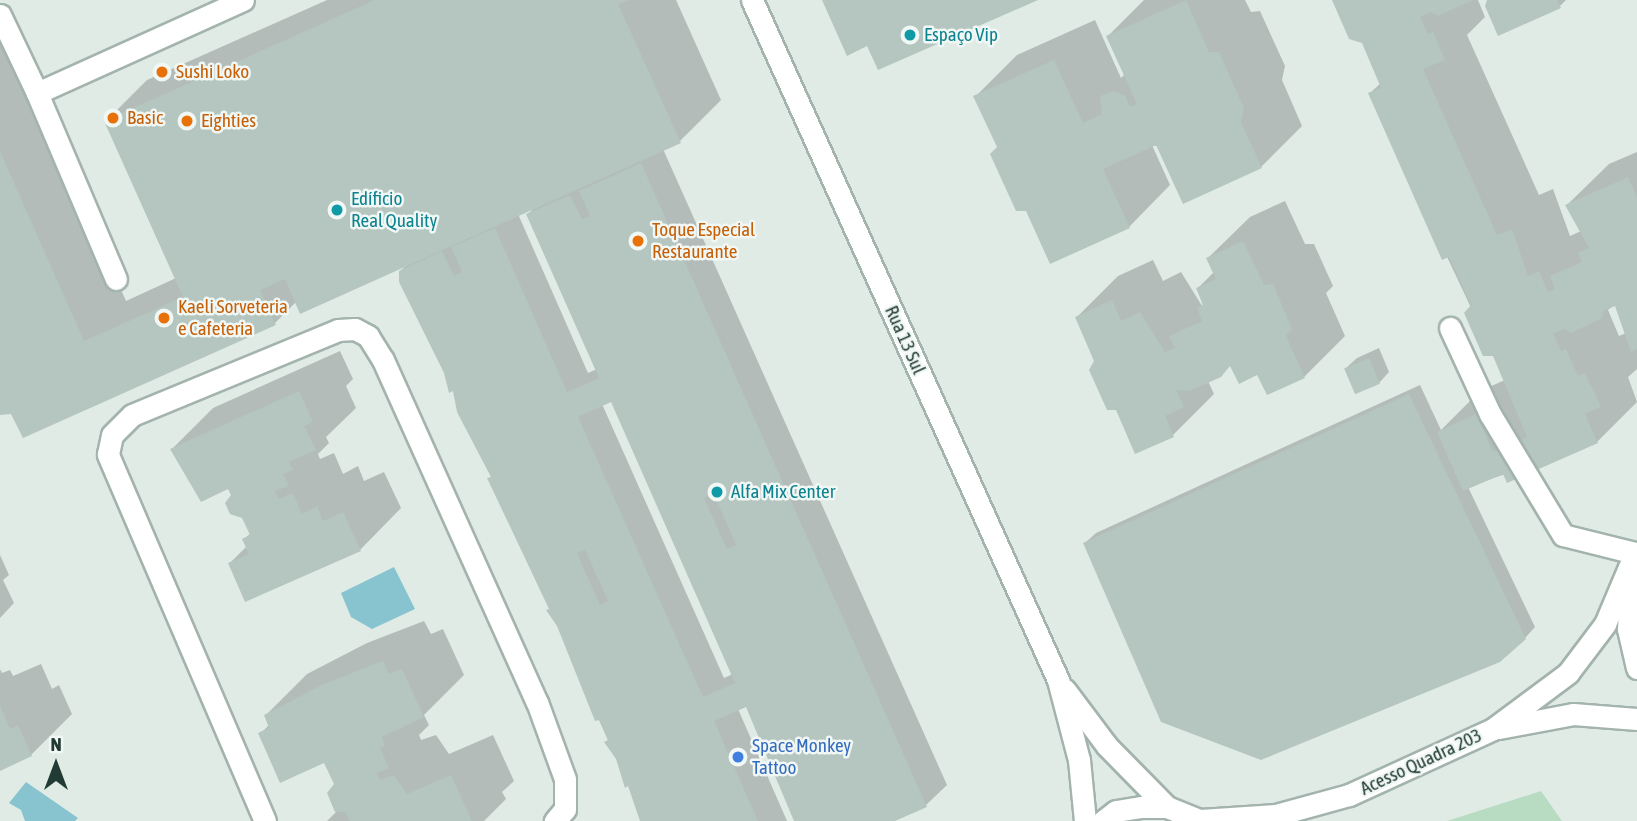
<!DOCTYPE html>
<html>
<head>
<meta charset="utf-8">
<style>
  body { margin:0 }
  #map { position:relative; width:1637px; height:821px; overflow:hidden; background:#e0ebe6; font-family:"Asap Condensed",sans-serif }
  div>[style] { position:absolute }
  [style*='--x'] { left:calc(var(--x)*1px); top:calc(var(--y)*1px); width:calc(var(--w)*1px); rotate:calc(var(--a)*1deg) }
  .green>* { inset:0; background:#b8dcc2 }
  .water>* { inset:0; background:#87c4d0 }
  .shadow>* { inset:0; background:#0003 }
  .building>* { inset:0; background:#b5c5bf; transform-origin:0 0 }
  .roads { filter:drop-shadow(2px 0 #a3b3ad) drop-shadow(-2px 0 #a3b3ad) drop-shadow(0 2px #a3b3ad) drop-shadow(0 -2px #a3b3ad) }
  .minor>* { height:21px; margin:-10.5px; padding:0 10.5px; transform-origin:10.5px; border-radius:10.5px; background:#fff }
  .dots>* { width:19px; height:19px; translate:-50% -50%; box-sizing:border-box; border:4px solid #f0f7f4; border-radius:50% }
  span { translate:-50% -50%; white-space:nowrap; text-align:center; line-height:1.15; -webkit-text-stroke:5px #f0f7f4; paint-order:stroke }
  .culture-label { font-size:19px; color:#0d838f }
  .left { translate:0 -50%; text-align:left }
  .food-label { font-size:19px; color:#c56008 }
  .street-label { font-size:19px; color:#213b34 }
  .shop-label { font-size:19px; color:#366cbe }
  .north { position:absolute; left:21px; top:730px; width:70px; height:70px; -webkit-text-stroke:5px #f0f7f4; paint-order:stroke; rotate:0deg; font-size:19px; font-weight:700; line-height:28px; text-align:center; color:#213b34 }
  .north::after { content:''; display:block; margin:auto; width:24px; height:32px; background:#213b34; clip-path:polygon(50% 0,100% 100%,50% 72%,0 100%) }
</style>
</head>
<body>
<div id="map">
  <div class="green">
    <div style="clip-path:polygon(1541px 791px,1562px 821px,1447px 821px)"></div>
  </div>
  <div class="water">
    <div style="clip-path:polygon(394px 567px,415px 609px,372px 629px,351px 617px,341px 593px)"></div>
    <div style="clip-path:polygon(26px 782px,78px 818px,75px 821px,25px 821px,21px 810px,9px 803px)"></div>
  </div>
  <div class="shadow">
    <div style="clip-path:polygon(evenodd,327px 0,676px 0,721px 100px,680px 141px,663px 149px,947px 785px,926px 805px,891px 821px,798px 821px,747px 705px,738px 709px,787px 821px,644px 821px,400px 271px,408px 264px,297px 301px,275px 323px,0 413px,0 30px,4px 28px,126px 301px,176px 278px,106px 121px,147px 80px,327px 0,536px 206px,528px 214px,597px 369px,588px 373px,518px 214px,536px 206px,327px 0,611px 400px,733px 674px,724px 678px,602px 404px,611px 400px)"></div>
    <div style="clip-path:polygon(1144px 0,1245px 0,1251px 12px,1260px 11px,1285px 66px,1282px 80px,1302px 126px,1261px 167px,1152px 145px,1170px 185px,1129px 227px,999px 147px,976px 96px,1017px 55px,1095px 20px,1121px 78px,1125px 74px,1108px 36px)"></div>
    <div style="clip-path:polygon(evenodd,1334px 0,1478px 0,1485px 17px,1467px 35px,1539px 195px,1553px 189px,1570px 236px,1581px 231px,1567px 205px,1609px 164px,1637px 152px,1637px 369px,1628px 377px,1637px 402px,1597px 442px,1468px 487px,1535px 627px,1525px 638px,1085px 543px,1096px 533px,1420px 385px,1441px 430px,1480px 391px,1505px 380px,1370px 93px,1381px 83px,1362px 38px,1334px 0,1616px 303px,1626px 333px,1619px 336px,1608px 310px,1616px 303px)"></div>
    <div style="clip-path:polygon(1487px 0,1566px 0,1560px 6px)"></div>
    <div style="clip-path:polygon(1285px 201px,1305px 244px,1314px 244px,1333px 286px,1326px 293px,1345px 336px,1304px 377px,1258px 373px,1231px 364px,1208px 381px,1214px 394px,1173px 435px,1096px 361px,1077px 317px,1118px 276px,1153px 260px,1163px 281px,1181px 272px,1204px 309px,1198px 288px,1214px 272px,1208px 258px,1250px 217px)"></div>
    <div style="clip-path:polygon(1379px 348px,1389px 372px,1379px 383px,1346px 368px,1357px 358px)"></div>
    <div style="clip-path:polygon(340px 351px,353px 379px,346px 386px,356px 408px,326px 437px,329px 443px,318px 454px,320px 459px,334px 453px,343px 474px,358px 466px,364px 481px,384px 472px,401px 508px,360px 550px,230px 563px,247px 546px,244px 539px,251px 533px,229px 486px,172px 449px,213px 408px)"></div>
    <div style="clip-path:polygon(0 555px,9px 575px,3px 580px,14px 603px,0 618px)"></div>
    <div style="clip-path:polygon(424px 621px,431px 634px,443px 629px,464px 675px,424px 715px,429px 725px,419px 735px,421px 740px,436px 735px,449px 754px,493px 735px,514px 781px,502px 792px,506px 799px,484px 821px,327px 821px,337px 811px,336px 785px,324px 761px,260px 734px,270px 724px,266px 715px,307px 674px,367px 643px)"></div>
    <div style="clip-path:polygon(41px 664px,52px 689px,59px 685px,72px 714px,31px 755px,0 769px,0 669px,2px 673px,10px 670px,13px 676px)"></div>
  </div>
  <div class="building">
    <div style="clip-path:polygon(375px 0,629px 0,618px 4px,681px 143px,300px 314px,285px 279px,260px 290px,276px 325px,23px 438px,11px 414px,0 415px,0 151px,84px 341px,183px 297px,104px 121px)"></div>
    <div style="clip-path:polygon(822px 0,1038px 0,878px 70px,867px 46px,847px 56px)"></div>
    <div style="clip-path:polygon(1186px 0,1209px 52px,1219px 52px,1244px 108px,1241px 122px,1262px 168px,1183px 204px,1156px 145px,1103px 169px,1130px 228px,1050px 264px,1026px 211px,1016px 211px,990px 154px,997px 147px,973px 96px,1054px 60px,1083px 123px,1102px 114px,1100px 96px,1114px 91px,1125px 96px,1130px 107px,1137px 104px,1106px 36px)"></div>
    <div style="clip-path:polygon(1332px 0,1473px 0,1438px 16px,1431px 12px,1420px 17px,1428px 34px,1433px 32px,1445px 60px,1423px 69px,1497px 235px,1512px 229px,1528px 276px,1539px 271px,1548px 292px,1555px 289px,1550px 276px,1582px 262px,1578px 253px,1589px 248px,1565px 205px,1628px 177px,1637px 197px,1637px 349px,1631px 352px,1615px 306px,1603px 311px,1602px 318px,1571px 333px,1565px 329px,1553px 334px,1561px 351px,1566px 349px,1578px 376px,1585px 373px,1601px 407px,1585px 414px,1598px 443px,1507px 483px,1503px 474px,1463px 491px,1437px 432px,1476px 414px,1493px 452px,1527px 437px,1493px 356px,1483px 356px,1464px 313px,1471px 305px,1449px 257px,1442px 260px,1368px 93px,1381px 88px,1362px 43px,1349px 39px)"></div>
    <div style="clip-path:polygon(1487px 0,1557px 0,1561px 8px,1498px 36px,1485px 6px)"></div>
    <div style="clip-path:polygon(evenodd,641px 163px,927px 807px,895px 821px,794px 821px,746px 707px,714px 721px,758px 821px,640px 821px,628px 786px,625px 788px,616px 759px,604px 742px,608px 740px,599px 720px,595px 721px,557px 626px,546px 610px,549px 609px,487px 478px,491px 477px,457px 412px,453px 391px,449px 393px,444px 373px,399px 282px,399px 271px,442px 251px,454px 276px,462px 272px,451px 247px,495px 228px,567px 392px,599px 378px,526px 214px,570px 195px,582px 219px,590px 216px,579px 191px,641px 163px,611px 402px,735px 683px,703px 697px,578px 417px,611px 402px,641px 163px,714px 494px,736px 545px,727px 549px,704px 498px,714px 494px,641px 163px,585px 550px,608px 601px,600px 605px,577px 553px,585px 550px)"></div>
    <div style="clip-path:polygon(1243px 241px,1264px 285px,1273px 284px,1292px 329px,1286px 336px,1305px 378px,1267px 395px,1257px 375px,1239px 384px,1230px 366px,1221px 377px,1190px 391px,1176px 390px,1184px 407px,1165px 416px,1174px 437px,1135px 454px,1116px 410px,1107px 410px,1089px 370px,1094px 361px,1075px 317px,1112px 300px,1121px 321px,1140px 312px,1165px 352px,1175px 348px,1169px 336px,1202px 321px,1197px 308px,1203px 305px,1196px 288px,1216px 279px,1206px 258px)"></div>
    <div style="left:1369px;top:358px;width:28px;height:27px;rotate:67deg"></div>
    <div style="clip-path:polygon(299px 391px,313px 422px,304px 426px,316px 450px,289px 462px,293px 470px,283px 474px,289px 486px,275px 491px,279px 499px,293px 493px,302px 514px,317px 506px,323px 521px,343px 512px,361px 551px,245px 602px,228px 563px,249px 554px,242px 539px,250px 535px,242px 518px,230px 514px,225px 503px,231px 495px,228px 489px,201px 502px,170px 449px)"></div>
    <div style="clip-path:polygon(1409px 394px,1526px 639px,1500px 662px,1261px 760px,1161px 722px,1083px 543px)"></div>
    <div style="clip-path:polygon(383px 661px,389px 674px,402px 669px,424px 717px,382px 737px,385px 746px,380px 748px,389px 768px,377px 773px,380px 780px,394px 775px,407px 794px,451px 775px,472px 821px,350px 821px,346px 812px,335px 812px,327px 793px,334px 784px,324px 763px,280px 783px,258px 733px,269px 728px,264px 715px,324px 684px)"></div>
    <div style="clip-path:polygon(0 705px,10px 729px,18px 725px,32px 756px,0 771px)"></div>
  </div>
  <div class="roads">
    <div class="minor">
      <div style="--x:752;--y:0;--w:746;--a:65.77"></div>
      <div style="--x:1058;--y:680;--w:83;--a:75.3"></div>
      <div style="--x:1079;--y:760;--w:61;--a:84.4"></div>
      <div style="--x:0;--y:15;--w:86;--a:64.6"></div>
      <div style="--x:37;--y:93;--w:226;--a:-24.3"></div>
      <div style="--x:37;--y:93;--w:202;--a:67"></div>
      <div style="--x:1631;--y:579;--w:50;--a:93.4"></div>
      <div style="--x:1628;--y:629;--w:40;--a:77"></div>
      <div style="--x:1065;--y:690;--w:70;--a:53.1"></div>
      <div style="--x:1107;--y:746;--w:86;--a:45.5"></div>
      <div style="--x:1499;--y:728;--w:75;--a:-10.7"></div>
      <div style="--x:1573;--y:714;--w:64;--a:4.5"></div>
      <div style="--x:1200;--y:820;--w:76;--a:-3.8"></div>
      <div style="--x:1276;--y:815;--w:76;--a:-15.3"></div>
      <div style="--x:1349;--y:795;--w:158;--a:-24.6"></div>
      <div style="--x:1493;--y:729;--w:94;--a:-36.7"></div>
      <div style="--x:1568;--y:673;--w:61;--a:-52.9"></div>
      <div style="--x:1605;--y:624;--w:77;--a:-67.1"></div>
      <div style="--x:1635;--y:553;--w:74;--a:-166"></div>
      <div style="--x:1563;--y:535;--w:141;--a:-121.1"></div>
      <div style="--x:1490;--y:414;--w:95;--a:-114.9"></div>
      <div style="--x:265;--y:821;--w:399;--a:-113.2"></div>
      <div style="--x:108;--y:454;--w:19;--a:-78"></div>
      <div style="--x:112;--y:435;--w:28;--a:-45"></div>
      <div style="--x:132;--y:415;--w:223;--a:-22.4"></div>
      <div style="--x:338;--y:330;--w:17;--a:-3"></div>
      <div style="--x:355;--y:329;--w:15;--a:28"></div>
      <div style="--x:368;--y:336;--w:28;--a:58"></div>
      <div style="--x:383;--y:360;--w:375;--a:65.8"></div>
      <div style="--x:537;--y:702;--w:82;--a:70"></div>
      <div style="--x:565;--y:779;--w:30;--a:90"></div>
      <div style="--x:565;--y:809;--w:16;--a:130"></div>
      <div style="--x:1103;--y:821;--w:16;--a:-38"></div>
      <div style="--x:1116;--y:811;--w:26;--a:-9"></div>
      <div style="--x:1142;--y:807;--w:25;--a:0"></div>
      <div style="--x:1167;--y:807;--w:38;--a:22"></div>
    </div>
  </div>
  <div class="dots">
    <div style="left:910px;top:35px;background:#0f9aa8"></div>
    <div style="left:162px;top:72px;background:#e8710a"></div>
    <div style="left:113px;top:118px;background:#e8710a"></div>
    <div style="left:187px;top:121px;background:#e8710a"></div>
    <div style="left:337px;top:210px;background:#0f9aa8"></div>
    <div style="left:638px;top:241px;background:#e8710a"></div>
    <div style="left:164px;top:318px;background:#e8710a"></div>
    <div style="left:717px;top:492px;background:#0f9aa8"></div>
    <div style="left:738px;top:757px;background:#3f7fe0"></div>
  </div>
  <div class="culture-label">
    <span class="left" style="left:924px;top:35px">Espaço Vip</span>
    <span class="left" style="left:351px;top:210px">Edíficio<br>Real Quality</span>
    <span class="left" style="left:731px;top:492px">Alfa Mix Center</span>
  </div>
  <div class="food-label">
    <span class="left" style="left:176px;top:72px">Sushi Loko</span>
    <span class="left" style="left:127px;top:118px">Basic</span>
    <span class="left" style="left:201px;top:121px">Eighties</span>
    <span class="left" style="left:652px;top:241px">Toque Especial<br>Restaurante</span>
    <span class="left" style="left:178px;top:318px">Kaeli Sorveteria<br>e Cafeteria</span>
  </div>
  <div class="street-label">
    <span style="left:905px;top:340px;rotate:66deg">Rua 13 Sul</span>
    <span style="left:1421px;top:762px;rotate:-25deg">Acesso Quadra 203</span>
  </div>
  <div class="shop-label">
    <span class="left" style="left:752px;top:757px">Space Monkey<br>Tattoo</span>
  </div>
  <div class="north">N</div>
</div>
</body>
</html>
